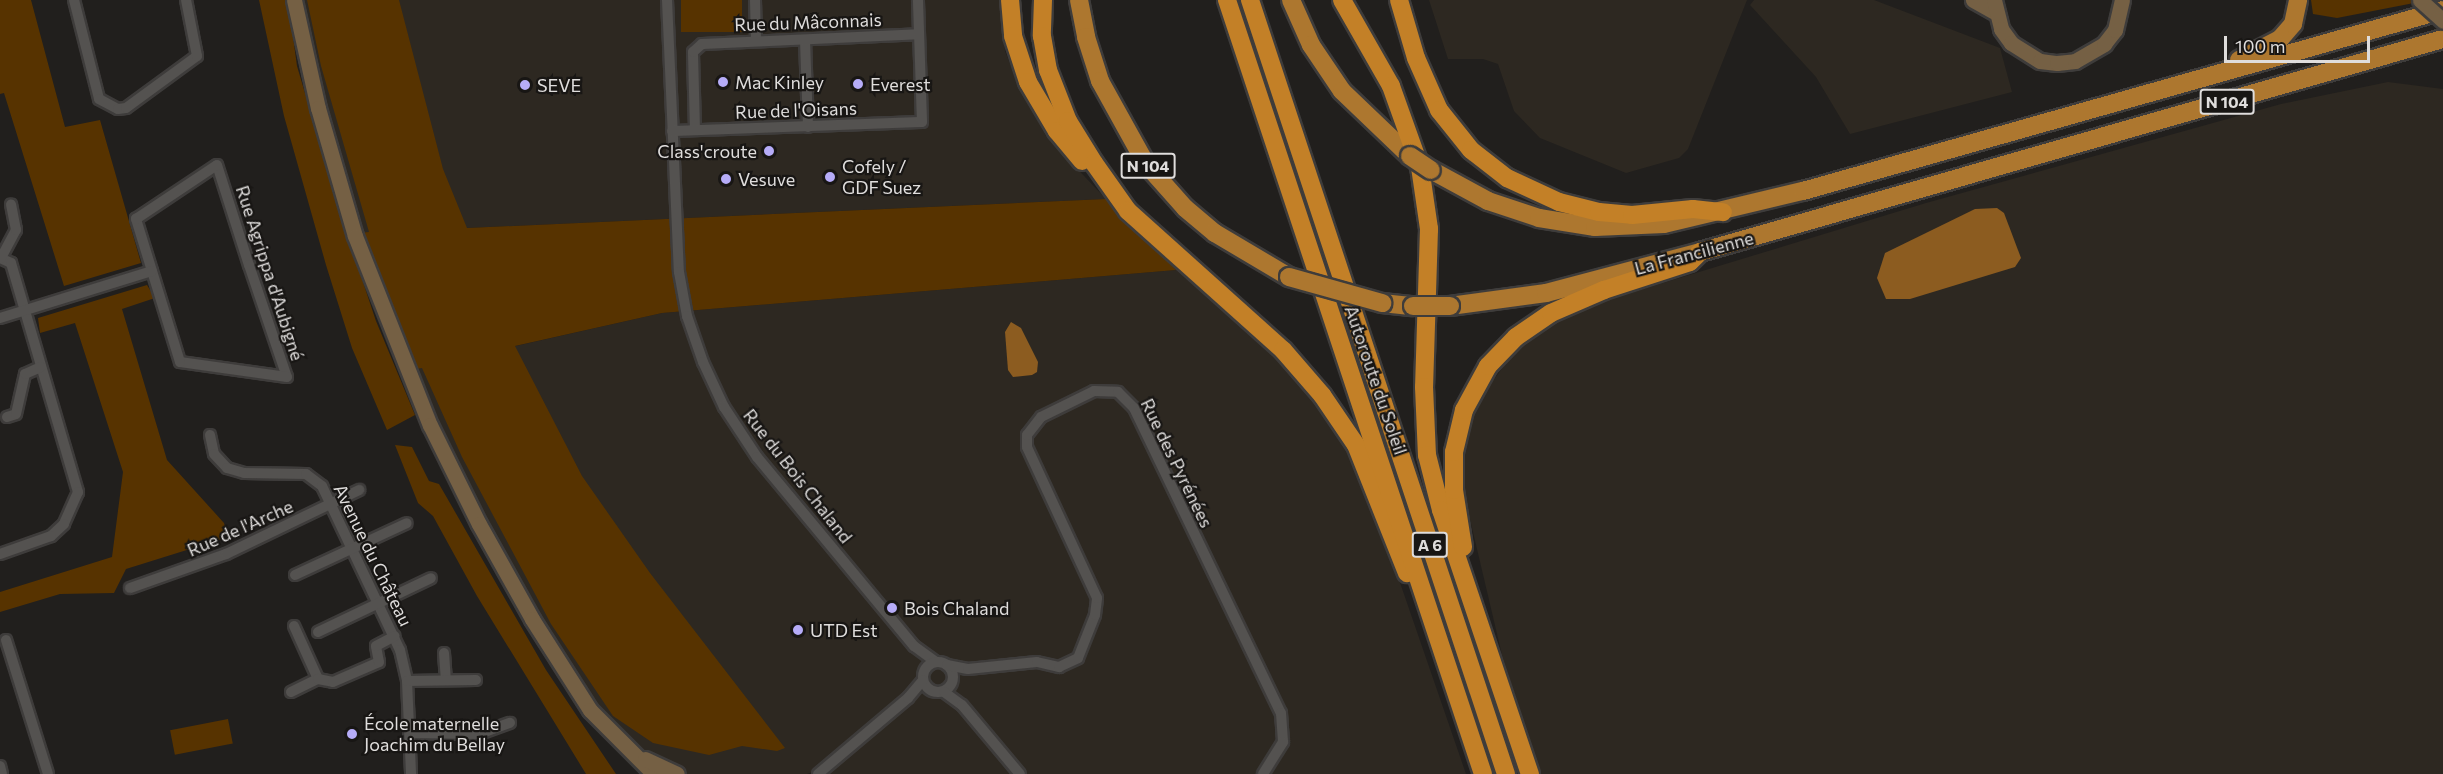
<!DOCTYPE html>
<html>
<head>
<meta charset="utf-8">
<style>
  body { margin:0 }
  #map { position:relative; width:2443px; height:774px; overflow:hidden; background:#211f1d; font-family:Commissioner,sans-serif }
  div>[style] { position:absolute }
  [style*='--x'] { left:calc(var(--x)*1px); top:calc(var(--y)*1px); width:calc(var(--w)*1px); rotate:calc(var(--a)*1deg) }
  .built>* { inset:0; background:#2d2821 }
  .green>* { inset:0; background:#573300; transform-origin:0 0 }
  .water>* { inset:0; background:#8c5c20 }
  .roads { filter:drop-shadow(2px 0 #3e3c3b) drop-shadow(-2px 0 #3e3c3b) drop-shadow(0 2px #3e3c3b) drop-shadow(0 -2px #3e3c3b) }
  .minor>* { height:10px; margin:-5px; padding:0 5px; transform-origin:5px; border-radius:5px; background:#545250 }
  .minor>.ring { margin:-5px; padding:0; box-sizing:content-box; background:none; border:10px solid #545250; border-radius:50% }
  .secondary>* { height:15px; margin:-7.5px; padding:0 7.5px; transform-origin:7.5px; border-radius:7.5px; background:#756044 }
  .trunk>* { height:18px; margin:-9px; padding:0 9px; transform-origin:9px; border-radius:9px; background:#ad772f }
  .motorway>* { height:18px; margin:-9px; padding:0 9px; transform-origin:9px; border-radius:9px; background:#c38027 }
  .bridges { filter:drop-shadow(2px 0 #3e3c3b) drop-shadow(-2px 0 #3e3c3b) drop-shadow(0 2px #3e3c3b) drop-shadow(0 -2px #3e3c3b) }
  .secondary-bridge>* { height:15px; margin:-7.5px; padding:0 7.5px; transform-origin:7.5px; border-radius:7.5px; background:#756044 }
  .trunk-bridge>* { height:18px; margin:-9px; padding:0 9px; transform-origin:9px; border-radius:9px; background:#ad772f }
  .dots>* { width:16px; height:16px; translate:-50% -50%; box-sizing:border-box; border:3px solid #181614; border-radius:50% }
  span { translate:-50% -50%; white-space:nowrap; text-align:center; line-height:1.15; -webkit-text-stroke:4.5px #181614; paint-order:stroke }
  .shield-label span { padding:2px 4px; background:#181614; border:2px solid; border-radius:4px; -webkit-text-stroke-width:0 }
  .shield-label { font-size:16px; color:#dfdddc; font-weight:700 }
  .street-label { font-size:18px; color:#dfdddc }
  .poi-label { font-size:18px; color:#dfdddc }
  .left { translate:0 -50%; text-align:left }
  .right { translate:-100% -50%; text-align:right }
  .scale { position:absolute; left:2224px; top:36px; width:146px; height:27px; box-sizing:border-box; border:3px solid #dfdddc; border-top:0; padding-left:8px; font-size:18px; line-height:21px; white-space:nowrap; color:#dfdddc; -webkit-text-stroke:4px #181614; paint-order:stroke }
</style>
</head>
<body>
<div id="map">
  <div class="built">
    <div style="clip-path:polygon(297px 0,1001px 0,1005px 51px,1019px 86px,1046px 136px,1106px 199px,357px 233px)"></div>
    <div style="clip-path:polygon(1429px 0,1747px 0,1688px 149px,1679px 158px,1626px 173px,1540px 138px,1514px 111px,1498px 64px,1483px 59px,1448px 59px)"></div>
    <div style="clip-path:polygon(1754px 0,1874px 0,2000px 48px,2012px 92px,1850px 134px,1816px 77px,1750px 5px)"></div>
    <div style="clip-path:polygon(2388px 82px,2443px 89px,2443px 774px,1539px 774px,1502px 655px,1460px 477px,1464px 437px,1479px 399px,1519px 346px,1552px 324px,1607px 300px,1926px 203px,2281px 104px)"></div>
    <div style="clip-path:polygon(1176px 270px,1287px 366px,1345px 444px,1386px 542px,1466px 774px,828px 774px,823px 768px,807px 774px,679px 774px,626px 747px,532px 617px,409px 370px,662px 313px)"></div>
  </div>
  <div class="green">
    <div style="clip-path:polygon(0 0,31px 0,65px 127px,100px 120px,141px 263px,64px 286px,4px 93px,0 94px)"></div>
    <div style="clip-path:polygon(259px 0,288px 0,297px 66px,344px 225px,376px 321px,415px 415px,387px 430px,352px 348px,326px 265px,284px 116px)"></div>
    <div style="clip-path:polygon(307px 0,399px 0,443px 169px,467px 228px,1106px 199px,1176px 270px,662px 313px,515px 346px,582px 476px,650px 573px,785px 748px,777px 751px,742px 746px,709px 755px,653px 743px,613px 716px,551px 624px,462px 457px,422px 368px,409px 370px,357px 233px,369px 232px,321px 66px)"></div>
    <div style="left:681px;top:0;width:61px;height:32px"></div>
    <div style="clip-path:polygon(2311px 0,2411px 0,2414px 3px,2337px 18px,2313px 14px)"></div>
    <div style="clip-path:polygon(147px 285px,155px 298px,122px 309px,167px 460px,224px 523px,227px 533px,222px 539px,126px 569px,114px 593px,60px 594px,0 612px,0 592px,112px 557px,123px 472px,75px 323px,40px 333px,38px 318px)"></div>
    <div style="clip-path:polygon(395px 445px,412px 447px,429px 481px,439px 484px,546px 670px,616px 774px,586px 774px,477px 596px,433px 516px,418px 503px)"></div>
    <div style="left:228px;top:719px;width:25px;height:59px;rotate:79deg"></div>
  </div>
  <div class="water">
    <div style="clip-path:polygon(1997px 208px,2004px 213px,2021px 258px,2015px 267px,1910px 299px,1886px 299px,1877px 278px,1885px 253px,1975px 209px)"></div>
    <div style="clip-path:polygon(1011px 322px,1021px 328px,1038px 362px,1037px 372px,1032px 375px,1013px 377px,1008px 370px,1005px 332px)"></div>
  </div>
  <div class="roads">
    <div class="minor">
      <div style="--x:74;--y:0;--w:102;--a:75.8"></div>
      <div style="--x:99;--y:99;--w:21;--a:28"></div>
      <div style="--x:118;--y:109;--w:8;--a:-7"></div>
      <div style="--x:126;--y:108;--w:88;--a:-36.2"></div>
      <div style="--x:197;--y:56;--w:57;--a:-101.1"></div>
      <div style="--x:667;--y:0;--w:272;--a:87.5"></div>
      <div style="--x:679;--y:272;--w:45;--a:79.7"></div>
      <div style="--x:687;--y:316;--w:49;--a:70.8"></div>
      <div style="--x:703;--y:362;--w:50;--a:65"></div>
      <div style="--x:724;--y:407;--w:60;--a:56.6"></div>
      <div style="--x:757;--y:457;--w:246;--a:50.3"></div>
      <div style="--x:914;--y:646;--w:27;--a:36"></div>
      <div style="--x:755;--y:0;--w:41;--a:88.6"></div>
      <div style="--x:805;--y:40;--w:87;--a:88"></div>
      <div style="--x:695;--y:130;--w:78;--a:-91.5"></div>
      <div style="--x:693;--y:52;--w:12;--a:-42"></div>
      <div style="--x:702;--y:44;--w:217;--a:-2.6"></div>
      <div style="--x:672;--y:131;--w:250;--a:-2.1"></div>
      <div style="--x:922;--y:122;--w:122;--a:-91.9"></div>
      <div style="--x:217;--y:165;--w:105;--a:72.3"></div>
      <div style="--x:249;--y:265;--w:118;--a:71.3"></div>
      <div style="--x:287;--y:377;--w:108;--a:-172"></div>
      <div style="--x:180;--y:362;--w:150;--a:-107.1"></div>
      <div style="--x:136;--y:219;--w:97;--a:-33.7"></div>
      <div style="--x:0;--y:258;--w:12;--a:24"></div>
      <div style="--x:11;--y:263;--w:239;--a:73.7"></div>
      <div style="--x:78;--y:492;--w:35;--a:114"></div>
      <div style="--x:64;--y:524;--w:18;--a:137"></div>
      <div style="--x:51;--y:536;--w:54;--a:160.6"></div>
      <div style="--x:1;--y:258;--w:32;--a:-62"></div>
      <div style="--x:16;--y:230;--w:26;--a:-101"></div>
      <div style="--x:0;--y:318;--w:159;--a:-17.2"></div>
      <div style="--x:7;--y:417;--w:9;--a:-18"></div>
      <div style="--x:16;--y:414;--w:41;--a:-77.3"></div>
      <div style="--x:25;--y:374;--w:17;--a:-24"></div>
      <div style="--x:210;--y:435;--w:19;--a:78"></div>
      <div style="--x:214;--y:454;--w:19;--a:47"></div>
      <div style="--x:227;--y:468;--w:18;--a:16"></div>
      <div style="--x:244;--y:473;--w:62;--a:0.9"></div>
      <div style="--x:306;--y:474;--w:20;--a:37"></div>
      <div style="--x:322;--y:486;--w:182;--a:64.6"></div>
      <div style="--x:400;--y:650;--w:32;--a:77"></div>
      <div style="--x:407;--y:681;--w:93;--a:87.5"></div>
      <div style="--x:295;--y:575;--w:123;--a:-24.9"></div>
      <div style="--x:130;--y:588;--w:102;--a:-19.5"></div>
      <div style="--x:226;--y:554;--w:148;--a:-25.7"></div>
      <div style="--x:294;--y:626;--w:58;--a:65.6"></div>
      <div style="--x:318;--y:632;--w:125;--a:-25.5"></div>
      <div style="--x:6;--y:640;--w:140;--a:72.6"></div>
      <div style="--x:444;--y:653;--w:27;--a:86"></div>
      <div class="ring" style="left:923px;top:662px;width:20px;height:20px"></div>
      <div style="--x:947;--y:665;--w:21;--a:11"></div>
      <div style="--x:968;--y:669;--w:69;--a:-5.8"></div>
      <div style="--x:1037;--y:662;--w:23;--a:13"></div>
      <div style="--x:1059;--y:667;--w:21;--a:-25"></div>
      <div style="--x:1078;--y:658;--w:46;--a:-68.4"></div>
      <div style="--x:1095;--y:615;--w:17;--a:-83"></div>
      <div style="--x:1097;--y:598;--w:166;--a:-114.9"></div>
      <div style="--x:1027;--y:447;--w:12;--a:-90"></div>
      <div style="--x:1027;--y:435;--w:23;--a:-52"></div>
      <div style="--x:1041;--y:417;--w:59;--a:-26.1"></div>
      <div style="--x:1094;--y:391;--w:24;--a:2"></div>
      <div style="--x:1118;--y:392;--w:23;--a:45"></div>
      <div style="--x:1134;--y:408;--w:339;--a:64.3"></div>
      <div style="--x:1281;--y:713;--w:29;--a:86"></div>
      <div style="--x:1283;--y:742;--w:38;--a:122"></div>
      <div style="--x:407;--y:681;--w:69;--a:-0.8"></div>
      <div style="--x:291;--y:692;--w:30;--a:-26"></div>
      <div style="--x:318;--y:679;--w:15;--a:11"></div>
      <div style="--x:333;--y:682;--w:50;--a:-23.5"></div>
      <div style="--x:379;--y:662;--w:16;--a:-101"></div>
      <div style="--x:376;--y:646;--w:21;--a:-28"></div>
      <div style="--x:944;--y:692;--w:22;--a:36"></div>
      <div style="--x:962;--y:705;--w:90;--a:50"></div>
      <div style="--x:410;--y:733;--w:69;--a:0.8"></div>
      <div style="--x:479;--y:734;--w:33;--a:-20"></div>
      <div style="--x:0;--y:766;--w:8;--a:76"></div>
      <div style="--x:818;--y:774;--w:118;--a:-40.2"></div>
      <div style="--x:908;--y:698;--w:23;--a:-50"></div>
    </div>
    <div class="secondary">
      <div style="--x:294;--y:0;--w:111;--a:77.5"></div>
      <div style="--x:318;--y:108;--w:133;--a:73.9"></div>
      <div style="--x:355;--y:236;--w:203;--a:68.4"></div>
      <div style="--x:430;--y:425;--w:110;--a:63.7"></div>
      <div style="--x:479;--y:524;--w:109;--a:60.8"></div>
      <div style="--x:532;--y:619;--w:108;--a:57.5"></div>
      <div style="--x:590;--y:710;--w:91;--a:45"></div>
      <div style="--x:1973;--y:0;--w:25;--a:29"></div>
      <div style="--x:1994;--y:0;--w:30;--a:76"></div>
      <div style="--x:2001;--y:29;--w:17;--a:54"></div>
      <div style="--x:2011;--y:43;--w:34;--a:32"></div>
      <div style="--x:2040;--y:61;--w:17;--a:7"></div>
      <div style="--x:2057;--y:63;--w:18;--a:-6"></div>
      <div style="--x:2075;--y:61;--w:34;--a:-30"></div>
      <div style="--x:2104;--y:44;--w:18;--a:-52"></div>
      <div style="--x:2115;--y:30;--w:31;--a:-77"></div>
      <div style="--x:645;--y:759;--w:35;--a:25"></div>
    </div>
    <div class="trunk">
      <div style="--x:1079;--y:0;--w:38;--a:79"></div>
      <div style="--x:1086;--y:37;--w:46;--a:72.3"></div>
      <div style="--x:1100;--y:81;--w:95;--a:61"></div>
      <div style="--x:1146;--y:164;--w:59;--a:48.4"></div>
      <div style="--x:1185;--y:208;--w:39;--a:40"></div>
      <div style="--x:1215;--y:233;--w:86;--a:30.7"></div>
      <div style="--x:1291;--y:0;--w:49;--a:66"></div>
      <div style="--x:1311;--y:45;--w:55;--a:56"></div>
      <div style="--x:1342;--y:91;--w:94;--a:43.7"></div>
      <div style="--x:2239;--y:60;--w:46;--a:-27.1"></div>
      <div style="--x:2280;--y:39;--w:20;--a:-49"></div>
      <div style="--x:2293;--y:24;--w:25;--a:-78"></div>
      <div style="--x:1431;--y:170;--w:65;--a:28.5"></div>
      <div style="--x:1488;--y:201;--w:54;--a:18.4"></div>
      <div style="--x:1539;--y:218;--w:57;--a:9.1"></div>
      <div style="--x:1595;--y:227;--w:69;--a:-2.5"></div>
      <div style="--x:1664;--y:224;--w:143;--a:-13.4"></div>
      <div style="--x:1803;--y:191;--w:665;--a:-15.79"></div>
      <div style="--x:1382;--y:303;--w:31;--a:6"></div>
      <div style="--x:1450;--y:306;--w:97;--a:-7.7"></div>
      <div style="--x:1546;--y:293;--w:159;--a:-14.9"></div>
      <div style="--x:1700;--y:252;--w:773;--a:-16"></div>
    </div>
    <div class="motorway">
      <div style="--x:1010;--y:0;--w:36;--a:85"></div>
      <div style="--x:1013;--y:36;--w:48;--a:71.9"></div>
      <div style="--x:1028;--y:82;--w:57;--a:59.4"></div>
      <div style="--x:1057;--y:131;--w:39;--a:50"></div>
      <div style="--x:1043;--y:0;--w:36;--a:92"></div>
      <div style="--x:1042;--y:36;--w:35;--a:80"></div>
      <div style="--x:1048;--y:70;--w:55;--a:68.6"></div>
      <div style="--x:1068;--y:121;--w:49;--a:58.2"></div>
      <div style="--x:1094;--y:163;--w:59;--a:54.7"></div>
      <div style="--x:1128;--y:211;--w:208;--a:41.9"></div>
      <div style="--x:1283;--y:350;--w:60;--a:49.1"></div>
      <div style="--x:1322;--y:395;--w:60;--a:55.8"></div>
      <div style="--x:1356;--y:445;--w:138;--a:68.3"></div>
      <div style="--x:1227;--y:0;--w:815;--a:71.7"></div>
      <div style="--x:1250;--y:0;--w:815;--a:71.7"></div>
      <div style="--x:1342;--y:0;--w:99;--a:60.3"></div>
      <div style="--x:1391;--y:86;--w:86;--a:70.3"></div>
      <div style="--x:1420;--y:167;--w:63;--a:81.7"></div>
      <div style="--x:1429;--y:229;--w:158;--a:91.8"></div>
      <div style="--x:1424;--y:387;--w:68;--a:87.5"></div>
      <div style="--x:1427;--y:455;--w:57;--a:75.7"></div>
      <div style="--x:1441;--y:510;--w:279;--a:71.4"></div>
      <div style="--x:1399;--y:0;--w:60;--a:73.7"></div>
      <div style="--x:1416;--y:58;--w:57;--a:66.1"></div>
      <div style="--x:1439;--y:110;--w:51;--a:51.3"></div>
      <div style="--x:1471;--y:150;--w:46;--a:37.9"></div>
      <div style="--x:1507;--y:178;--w:57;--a:24.8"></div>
      <div style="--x:1559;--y:202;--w:41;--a:14"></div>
      <div style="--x:1599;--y:212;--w:33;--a:5"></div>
      <div style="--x:1632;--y:215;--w:61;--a:-5.6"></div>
      <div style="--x:1693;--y:209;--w:30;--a:6"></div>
      <div style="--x:1463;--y:547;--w:58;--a:-99"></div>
      <div style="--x:1454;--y:490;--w:38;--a:-90"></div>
      <div style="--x:1454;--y:452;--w:43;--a:-76.6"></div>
      <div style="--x:1464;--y:410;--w:50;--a:-61.4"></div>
      <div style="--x:1488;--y:366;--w:40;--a:-46"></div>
      <div style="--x:1516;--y:337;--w:42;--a:-34.4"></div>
      <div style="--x:1551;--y:313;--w:58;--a:-23.5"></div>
      <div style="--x:1604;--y:290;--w:90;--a:-18"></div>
      <div style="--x:1690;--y:262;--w:14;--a:-45"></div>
    </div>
  </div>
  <div class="bridges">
    <div class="secondary-bridge">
      <div style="--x:2420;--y:0;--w:31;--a:42"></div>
    </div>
    <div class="trunk-bridge">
      <div style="--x:1410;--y:156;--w:25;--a:34"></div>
      <div style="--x:1289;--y:277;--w:97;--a:15.6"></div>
      <div style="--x:1413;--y:306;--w:37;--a:0"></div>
    </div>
  </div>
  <div class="dots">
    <div style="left:723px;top:82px;background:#b6acf8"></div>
    <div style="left:858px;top:84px;background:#b6acf8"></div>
    <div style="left:525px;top:85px;background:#b6acf8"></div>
    <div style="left:769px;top:151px;background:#b6acf8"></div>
    <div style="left:830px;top:177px;background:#b6acf8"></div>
    <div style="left:726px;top:179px;background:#b6acf8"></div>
    <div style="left:892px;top:608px;background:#b6acf8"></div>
    <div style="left:798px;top:630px;background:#b6acf8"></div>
    <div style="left:352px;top:734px;background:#b6acf8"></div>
  </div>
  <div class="shield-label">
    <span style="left:2227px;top:102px">N 104</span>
    <span style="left:1148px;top:166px">N 104</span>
    <span style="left:1430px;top:545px">A 6</span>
  </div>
  <div class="street-label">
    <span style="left:808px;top:22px;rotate:-2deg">Rue du Mâconnais</span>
    <span style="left:796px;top:110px;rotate:-2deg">Rue de l'Oisans</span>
    <span style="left:1694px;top:253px;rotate:-15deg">La Francilienne</span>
    <span style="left:270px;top:273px;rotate:72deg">Rue Agrippa d'Aubigné</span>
    <span style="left:1376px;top:380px;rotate:71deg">Autoroute du Soleil</span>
    <span style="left:1177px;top:463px;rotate:64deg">Rue des Pyrénées</span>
    <span style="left:798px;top:476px;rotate:52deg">Rue du Bois Chaland</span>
    <span style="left:240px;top:528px;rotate:-24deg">Rue de l'Arche</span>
    <span style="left:373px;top:555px;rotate:64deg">Avenue du Château</span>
  </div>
  <div class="poi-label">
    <span class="left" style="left:735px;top:82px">Mac Kinley</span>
    <span class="left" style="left:870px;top:84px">Everest</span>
    <span class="left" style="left:537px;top:85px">SEVE</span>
    <span class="right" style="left:757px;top:151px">Class'croute</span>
    <span class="left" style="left:842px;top:177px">Cofely /<br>GDF Suez</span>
    <span class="left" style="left:738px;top:179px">Vesuve</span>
    <span class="left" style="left:904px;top:608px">Bois Chaland</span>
    <span class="left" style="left:810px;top:630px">UTD Est</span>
    <span class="left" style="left:364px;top:734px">École maternelle<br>Joachim du Bellay</span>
  </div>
  <div class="scale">100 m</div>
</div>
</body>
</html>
